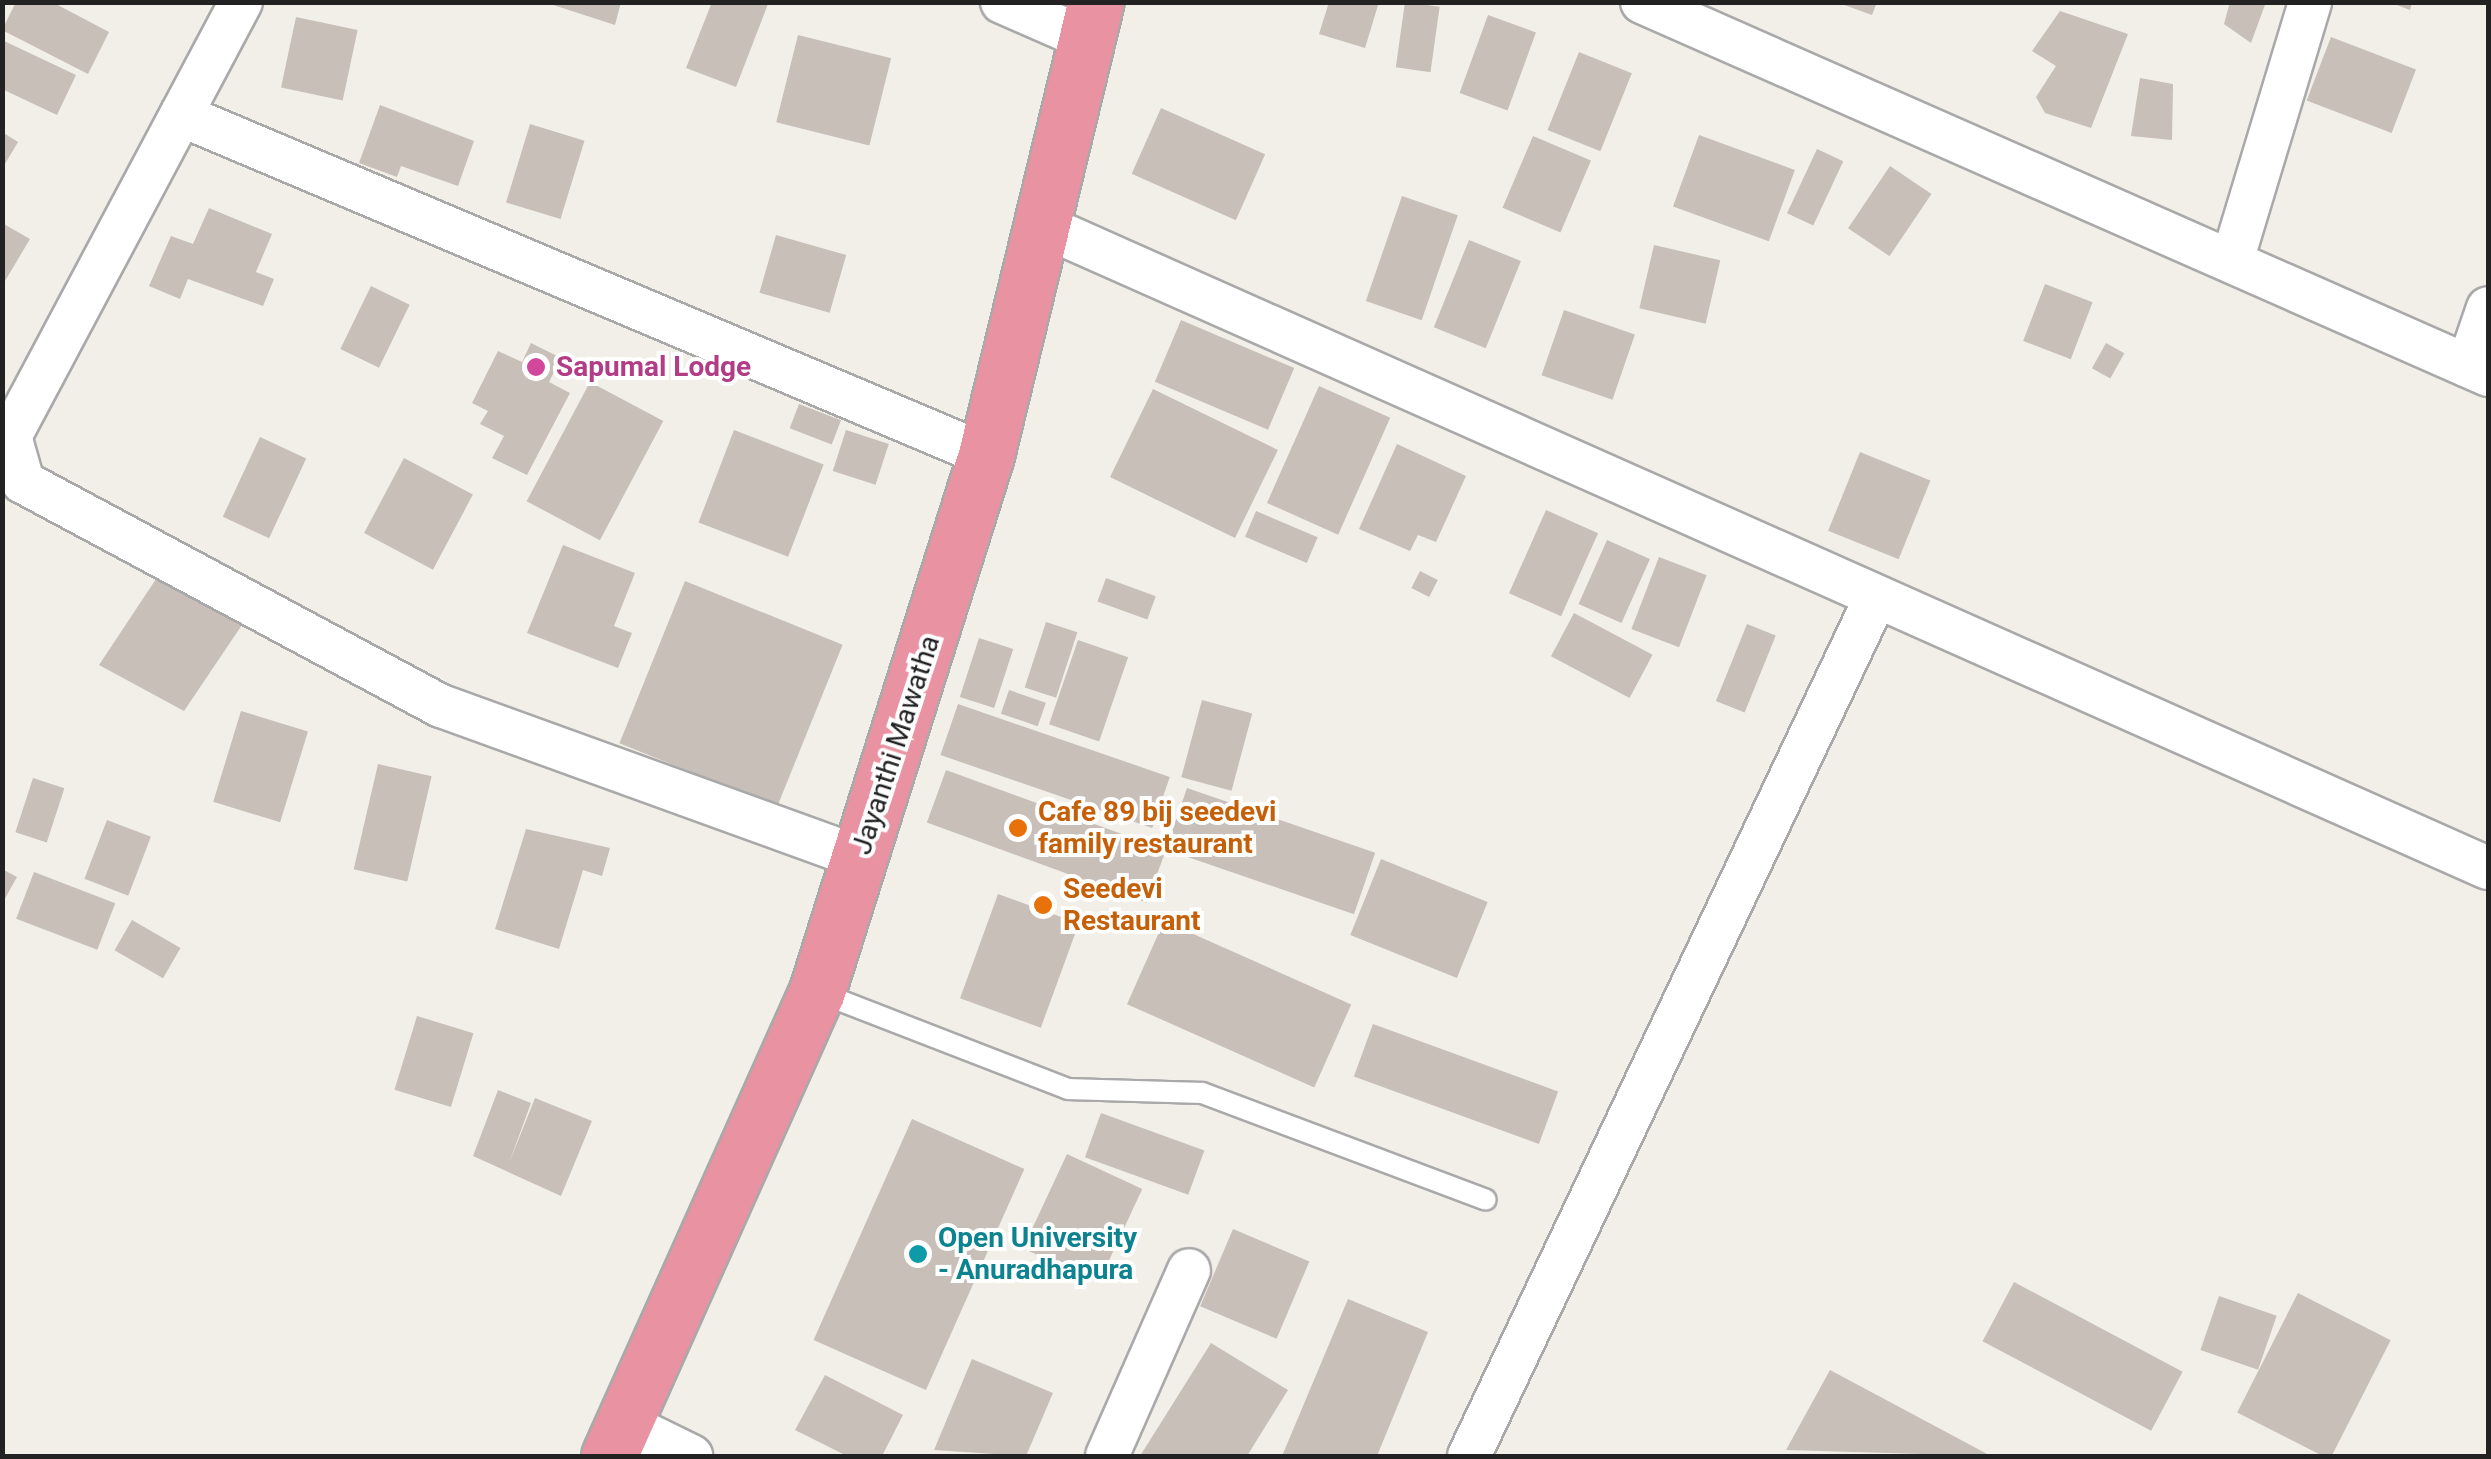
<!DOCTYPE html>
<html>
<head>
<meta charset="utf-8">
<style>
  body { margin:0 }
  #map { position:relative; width:2491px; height:1459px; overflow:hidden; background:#f2efe9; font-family:Roboto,sans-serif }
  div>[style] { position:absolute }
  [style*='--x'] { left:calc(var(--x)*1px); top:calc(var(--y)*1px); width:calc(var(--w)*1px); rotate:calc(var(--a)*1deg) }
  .building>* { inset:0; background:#c7bfb8; transform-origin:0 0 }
  .roads { filter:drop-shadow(2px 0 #a9a9a9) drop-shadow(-2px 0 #a9a9a9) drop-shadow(0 2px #a9a9a9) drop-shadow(0 -2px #a9a9a9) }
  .lane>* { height:20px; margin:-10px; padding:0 10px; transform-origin:10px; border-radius:10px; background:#fff }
  .street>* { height:42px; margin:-21px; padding:0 21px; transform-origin:21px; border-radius:21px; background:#fff }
  .highway>* { height:55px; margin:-27.5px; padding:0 27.5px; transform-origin:27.5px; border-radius:27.5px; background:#e892a2 }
  .dots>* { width:28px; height:28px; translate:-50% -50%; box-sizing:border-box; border:5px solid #fff; border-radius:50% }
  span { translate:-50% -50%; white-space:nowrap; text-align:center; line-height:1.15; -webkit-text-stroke:8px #fff; paint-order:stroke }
  .hotel-label { font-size:28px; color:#b23c85; font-weight:700 }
  .left { translate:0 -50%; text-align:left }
  .street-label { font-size:28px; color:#222 }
  .food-label { font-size:28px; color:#c56008; font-weight:700 }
  .culture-label { font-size:28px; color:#0d838f; font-weight:700 }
  .frame { position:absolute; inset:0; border:5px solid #222; pointer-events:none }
</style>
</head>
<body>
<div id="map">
  <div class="building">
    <div style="clip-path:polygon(16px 2px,52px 2px,109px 32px,88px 74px,2px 30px)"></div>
    <div style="clip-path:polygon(544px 2px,621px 2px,615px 25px)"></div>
    <div style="clip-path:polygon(712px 2px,768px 4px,736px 87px,686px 68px)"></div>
    <div style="clip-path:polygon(1329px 2px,1379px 2px,1365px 48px,1319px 34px)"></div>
    <div style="left:1405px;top:2px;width:35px;height:66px;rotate:8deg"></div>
    <div style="clip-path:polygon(1836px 2px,1877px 2px,1872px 15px)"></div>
    <div style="clip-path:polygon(2230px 2px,2266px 2px,2251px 43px,2224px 24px)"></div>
    <div style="clip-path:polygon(2389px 2px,2412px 2px,2410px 10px)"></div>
    <div style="clip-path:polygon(2060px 11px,2128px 34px,2091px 128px,2045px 113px,2036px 97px,2056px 66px,2032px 51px)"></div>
    <div style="left:1488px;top:15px;width:51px;height:83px;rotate:20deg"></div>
    <div style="left:296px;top:17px;width:63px;height:72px;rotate:12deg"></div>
    <div style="left:798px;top:35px;width:96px;height:90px;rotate:14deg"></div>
    <div style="left:2331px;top:37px;width:91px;height:68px;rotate:21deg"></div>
    <div style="clip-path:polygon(2px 40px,76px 75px,57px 115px,2px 89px)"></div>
    <div style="left:1579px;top:52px;width:57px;height:84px;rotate:22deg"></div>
    <div style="clip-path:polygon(2140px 78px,2173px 84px,2172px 140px,2131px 136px)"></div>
    <div style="clip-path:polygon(380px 105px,474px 141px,458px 186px,401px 166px,397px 177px,359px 163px)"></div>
    <div style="left:1161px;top:108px;width:114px;height:72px;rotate:24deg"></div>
    <div style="left:530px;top:124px;width:57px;height:82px;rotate:17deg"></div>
    <div style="clip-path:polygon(2px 132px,18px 142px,2px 169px)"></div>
    <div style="left:1699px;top:135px;width:102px;height:76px;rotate:20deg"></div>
    <div style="left:1533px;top:136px;width:63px;height:78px;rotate:23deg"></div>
    <div style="left:1817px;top:149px;width:29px;height:71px;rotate:25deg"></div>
    <div style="left:1890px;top:166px;width:50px;height:75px;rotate:34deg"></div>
    <div style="left:1402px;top:196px;width:59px;height:111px;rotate:19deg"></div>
    <div style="clip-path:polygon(209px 208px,272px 234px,256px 272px,274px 279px,263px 306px,188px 279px,180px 299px,149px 286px,171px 236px,193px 244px)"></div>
    <div style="clip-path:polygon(2px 223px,30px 239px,2px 286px)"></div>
    <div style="left:776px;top:235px;width:73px;height:60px;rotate:16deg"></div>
    <div style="left:1469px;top:240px;width:56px;height:94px;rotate:22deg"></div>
    <div style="left:1654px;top:245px;width:68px;height:65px;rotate:13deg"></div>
    <div style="left:2045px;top:284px;width:51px;height:61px;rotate:21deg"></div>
    <div style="left:371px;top:286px;width:43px;height:70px;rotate:26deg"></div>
    <div style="left:1564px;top:310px;width:75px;height:69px;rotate:19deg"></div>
    <div style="left:1181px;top:320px;width:123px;height:67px;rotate:23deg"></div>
    <div style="clip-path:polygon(531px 343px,561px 358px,549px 382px,570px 393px,527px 475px,492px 458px,504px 436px,480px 424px,488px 411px,472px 403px,498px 351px,522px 362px)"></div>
    <div style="left:2106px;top:343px;width:21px;height:29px;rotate:29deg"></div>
    <div style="left:590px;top:382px;width:83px;height:135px;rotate:28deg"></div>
    <div style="left:1319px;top:386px;width:78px;height:128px;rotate:24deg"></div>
    <div style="left:1153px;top:389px;width:139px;height:98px;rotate:26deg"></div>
    <div style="left:799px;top:404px;width:45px;height:26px;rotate:21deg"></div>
    <div style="left:734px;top:430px;width:96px;height:99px;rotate:21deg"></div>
    <div style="left:846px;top:430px;width:45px;height:43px;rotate:18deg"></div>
    <div style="left:260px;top:437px;width:51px;height:88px;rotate:25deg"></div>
    <div style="clip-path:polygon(1397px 444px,1466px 476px,1436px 542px,1418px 535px,1410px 551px,1359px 529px)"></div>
    <div style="left:1860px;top:452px;width:76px;height:85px;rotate:22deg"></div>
    <div style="left:404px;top:458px;width:78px;height:85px;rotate:28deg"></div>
    <div style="left:1546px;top:510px;width:57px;height:91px;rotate:24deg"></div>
    <div style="left:1256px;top:511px;width:67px;height:28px;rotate:23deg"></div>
    <div style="left:1607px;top:540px;width:47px;height:70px;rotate:24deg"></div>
    <div style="clip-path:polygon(563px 545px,635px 573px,614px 626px,632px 633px,618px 668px,527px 633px)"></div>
    <div style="left:1659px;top:557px;width:51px;height:77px;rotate:21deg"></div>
    <div style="left:1420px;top:571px;width:20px;height:19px;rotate:27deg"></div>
    <div style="clip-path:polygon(158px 576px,244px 622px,184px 711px,99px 665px)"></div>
    <div style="left:1106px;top:578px;width:53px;height:25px;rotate:20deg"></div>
    <div style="left:685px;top:581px;width:170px;height:175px;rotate:22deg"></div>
    <div style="left:1574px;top:613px;width:89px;height:49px;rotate:28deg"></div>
    <div style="left:1046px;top:622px;width:33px;height:69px;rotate:18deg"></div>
    <div style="left:1747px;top:624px;width:31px;height:83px;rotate:22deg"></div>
    <div style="left:979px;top:638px;width:36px;height:62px;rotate:18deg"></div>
    <div style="left:1078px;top:640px;width:53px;height:89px;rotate:19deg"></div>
    <div style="left:1009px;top:690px;width:39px;height:25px;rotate:19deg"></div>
    <div style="left:1202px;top:700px;width:52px;height:80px;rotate:15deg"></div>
    <div style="left:958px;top:704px;width:224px;height:54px;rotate:19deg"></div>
    <div style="left:241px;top:711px;width:70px;height:95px;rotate:17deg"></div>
    <div style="left:378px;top:764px;width:55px;height:108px;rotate:13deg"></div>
    <div style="left:946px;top:770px;width:234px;height:56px;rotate:20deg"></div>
    <div style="left:33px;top:778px;width:33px;height:57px;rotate:18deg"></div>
    <div style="left:1187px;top:788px;width:199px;height:65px;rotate:19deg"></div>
    <div style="left:107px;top:820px;width:47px;height:63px;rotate:21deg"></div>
    <div style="clip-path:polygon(526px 829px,610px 848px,602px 876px,583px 870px,559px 949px,495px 929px)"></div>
    <div style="left:1381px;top:859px;width:115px;height:82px;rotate:22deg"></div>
    <div style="clip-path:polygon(2px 869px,17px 877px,2px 904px)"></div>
    <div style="left:34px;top:872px;width:87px;height:50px;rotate:21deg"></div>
    <div style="left:998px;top:894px;width:86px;height:111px;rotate:20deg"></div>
    <div style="left:132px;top:920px;width:56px;height:35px;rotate:30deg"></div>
    <div style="left:1164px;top:921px;width:205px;height:91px;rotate:24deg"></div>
    <div style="left:417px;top:1016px;width:59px;height:77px;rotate:17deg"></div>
    <div style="left:1373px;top:1024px;width:197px;height:56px;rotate:20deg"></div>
    <div style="clip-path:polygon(498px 1090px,531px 1103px,509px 1163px,535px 1098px,592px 1121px,561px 1196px,473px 1156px)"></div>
    <div style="left:1101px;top:1113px;width:110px;height:47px;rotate:20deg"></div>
    <div style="left:912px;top:1119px;width:123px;height:242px;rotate:24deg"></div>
    <div style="left:1067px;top:1154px;width:83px;height:104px;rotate:25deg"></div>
    <div style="left:1233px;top:1229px;width:83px;height:84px;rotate:23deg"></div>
    <div style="left:2014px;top:1282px;width:191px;height:67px;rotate:28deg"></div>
    <div style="left:2298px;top:1293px;width:104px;height:134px;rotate:27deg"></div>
    <div style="left:2219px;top:1296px;width:61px;height:57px;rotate:19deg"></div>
    <div style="clip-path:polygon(1348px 1299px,1428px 1332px,1377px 1456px,1282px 1456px)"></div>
    <div style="clip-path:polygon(1211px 1343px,1288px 1390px,1247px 1456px,1140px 1456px)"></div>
    <div style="clip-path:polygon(972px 1359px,1053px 1393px,1026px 1456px,934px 1450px)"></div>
    <div style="clip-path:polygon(1830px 1370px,1991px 1456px,1786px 1450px)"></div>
    <div style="clip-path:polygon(825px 1375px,903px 1415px,882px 1456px,847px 1456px,795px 1430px)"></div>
  </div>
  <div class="roads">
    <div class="lane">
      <div style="--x:818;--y:992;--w:268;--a:21.2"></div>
      <div style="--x:1068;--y:1089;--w:134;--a:1.7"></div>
      <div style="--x:1202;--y:1093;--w:303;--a:20.6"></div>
    </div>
    <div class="street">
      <div style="--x:241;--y:2;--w:492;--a:118"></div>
      <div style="--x:10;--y:436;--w:48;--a:74.2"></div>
      <div style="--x:23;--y:482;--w:474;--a:28.2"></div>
      <div style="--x:441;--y:706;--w:444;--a:19.9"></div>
      <div style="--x:1002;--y:2;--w:95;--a:23.6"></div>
      <div style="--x:1642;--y:2;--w:925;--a:23.79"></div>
      <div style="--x:181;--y:115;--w:874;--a:22.9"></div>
      <div style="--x:1046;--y:227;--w:1578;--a:23.97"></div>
      <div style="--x:2232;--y:261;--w:270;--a:-73.2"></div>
      <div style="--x:2468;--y:366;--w:61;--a:-71"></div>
      <div style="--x:624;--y:1423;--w:75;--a:26.2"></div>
      <div style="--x:1107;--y:1456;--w:203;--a:-66.2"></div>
      <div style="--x:1469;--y:1456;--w:951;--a:-64.65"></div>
    </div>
    <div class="highway">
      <div style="--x:609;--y:1456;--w:509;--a:-65.9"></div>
      <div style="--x:817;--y:991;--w:562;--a:-72.5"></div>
      <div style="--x:986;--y:455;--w:466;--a:-76.4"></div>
    </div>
  </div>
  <div class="dots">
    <div style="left:536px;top:367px;background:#d1479c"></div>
    <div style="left:1018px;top:828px;background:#e8710a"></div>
    <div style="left:1043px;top:905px;background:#e8710a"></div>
    <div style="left:918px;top:1254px;background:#0f9aa8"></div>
  </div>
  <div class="hotel-label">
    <span class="left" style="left:556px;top:367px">Sapumal Lodge</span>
  </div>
  <div class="street-label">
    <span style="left:896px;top:745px;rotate:-72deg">Jayanthi Mawatha</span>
  </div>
  <div class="food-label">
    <span class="left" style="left:1038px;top:828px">Cafe 89 bij seedevi<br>family restaurant</span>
    <span class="left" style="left:1063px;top:905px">Seedevi<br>Restaurant</span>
  </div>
  <div class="culture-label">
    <span class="left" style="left:938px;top:1254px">Open University<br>- Anuradhapura</span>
  </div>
  <div class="frame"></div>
</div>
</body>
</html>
